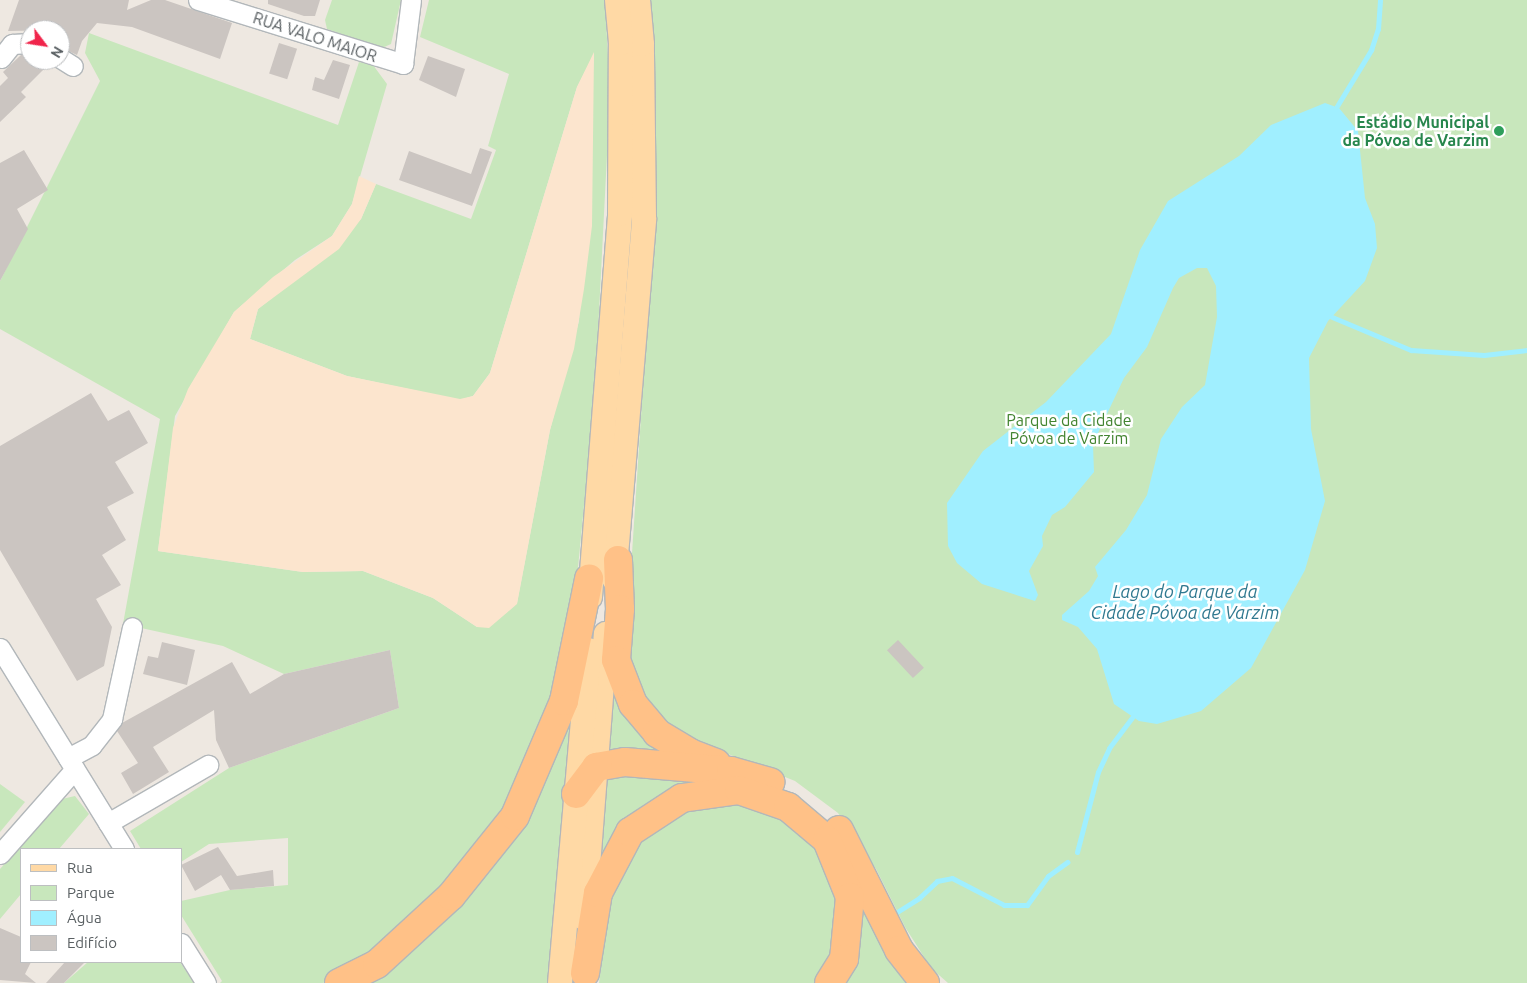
<!DOCTYPE html>
<html>
<head>
<meta charset="utf-8">
<style>
  body { margin:0 }
  #map { position:relative; width:1527px; height:983px; overflow:hidden; background:#eee8e1; font-family:Ubuntu,sans-serif }
  div>[style] { position:absolute }
  [style*='--x'] { left:calc(var(--x)*1px); top:calc(var(--y)*1px); width:calc(var(--w)*1px); rotate:calc(var(--a)*1deg) }
  .green>* { inset:0; background:#c8e7bc }
  .sand>* { inset:0; background:#fce5ce }
  .water>* { inset:0; background:#a0efff }
  .stream>* { height:5px; margin:-2.5px; padding:0 2.5px; transform-origin:2.5px; border-radius:2.5px; background:#a0efff }
  .building>* { inset:0; background:#cbc5c1; transform-origin:0 0 }
  .roads { filter:drop-shadow(1px 0 #b2b7ba) drop-shadow(-1px 0 #b2b7ba) drop-shadow(0 1px #b2b7ba) drop-shadow(0 -1px #b2b7ba) }
  .minor>* { height:19px; margin:-9.5px; padding:0 9.5px; transform-origin:9.5px; border-radius:9.5px; background:#fff }
  .major>* { height:24px; margin:-12px; padding:0 12px; transform-origin:12px; border-radius:12px; background:#ffd9a5 }
  .highway>* { height:28px; margin:-14px; padding:0 14px; transform-origin:14px; border-radius:14px; background:#ffc187 }
  .dots>* { width:14px; height:14px; translate:-50% -50%; box-sizing:border-box; border:2px solid #fff; border-radius:50% }
  span { translate:-50% -50%; white-space:nowrap; text-align:center; line-height:1.15; -webkit-text-stroke:5px #fff; paint-order:stroke }
  .street-label { font-size:16px; color:#5a6063 }
  .leisure-label { font-size:16px; color:#27864d; font-weight:700 }
  .right { translate:-100% -50%; text-align:right }
  .park-label { font-size:16px; color:#428430 }
  .water-label { font-size:18px; color:#307990; font-style:italic }
  .legend { position:absolute; left:20px; top:848px; width:162px; height:115px; box-sizing:border-box; background:#fff; border:1px solid #bdbfc1; margin:0; padding:6px 9px; list-style:none; font-size:15px; color:#5a6063 }
  .legend li { display:flex; align-items:center; gap:10px; height:25px }
  .legend b { width:25px; border:1px solid #bdbfc1 }
  .north { position:absolute; left:20px; top:20px; width:50px; height:50px; box-sizing:border-box; background:#fff; border:1px solid #bdbfc1; border-radius:50%; rotate:121deg; font-size:14px; font-weight:700; line-height:20px; text-align:center; color:#5a6063 }
  .north::after { content:''; display:block; margin:auto; width:18px; height:22px; background:#f0254b; clip-path:polygon(50% 0,100% 100%,50% 72%,0 100%) }
</style>
</head>
<body>
<div id="map">
  <div class="green">
    <div style="clip-path:polygon(332px 0,401px 0,391px 44px,382px 48px,327px 29px,325px 20px)"></div>
    <div style="clip-path:polygon(429px 0,605px 0,610px 96px,595px 391px,577px 578px,558px 689px,502px 820px,432px 905px,349px 968px,323px 983px,220px 983px,222px 981px,181px 915px,181px 901px,230px 890px,288px 885px,288px 838px,209px 844px,181px 862px,181px 849px,141px 849px,130px 831px,229px 768px,399px 708px,390px 650px,284px 674px,223px 646px,123px 624px,160px 419px,0 329px,0 281px,100px 81px,85px 53px,89px 33px,338px 125px,359px 62px,373px 65px,387px 84px,352px 204px,332px 236px,295px 260px,234px 312px,175px 416px,158px 551px,303px 572px,363px 571px,433px 598px,477px 627px,506px 613px,517px 603px,550px 430px,579px 321px,594px 54px,577px 87px,490px 373px,473px 396px,460px 400px,347px 376px,250px 339px,258px 309px,309px 269px,361px 219px,376px 184px,471px 219px,496px 150px,488px 146px,509px 74px,420px 37px)"></div>
    <div style="clip-path:polygon(648px 0,1527px 0,1527px 983px,948px 983px,931px 968px,905px 927px,876px 869px,838px 813px,795px 781px,671px 731px,641px 696px,625px 660px,656px 188px)"></div>
    <div style="clip-path:polygon(614px 688px,675px 753px,608px 755px)"></div>
    <div style="clip-path:polygon(575px 697px,551px 983px,362px 983px,430px 935px,479px 884px,513px 838px)"></div>
    <div style="clip-path:polygon(633px 767px,756px 784px,788px 796px,818px 816px,842px 845px,882px 933px,914px 983px,843px 983px,858px 947px,861px 921px,855px 878px,839px 846px,816px 818px,772px 791px,729px 782px,707px 782px,666px 795px,642px 812px,617px 837px,601px 861px,606px 776px)"></div>
    <div style="clip-path:polygon(0 784px,25px 802px,0 832px)"></div>
    <div style="clip-path:polygon(75px 796px,89px 814px,59px 849px,21px 849px,21px 894px,0 919px,0 869px,62px 799px)"></div>
    <div style="clip-path:polygon(740px 803px,774px 813px,814px 842px,839px 902px,836px 949px,818px 983px,599px 983px,608px 910px,617px 879px,634px 848px,654px 827px,678px 815px,705px 805px)"></div>
    <div style="clip-path:polygon(88px 962px,180px 962px,194px 983px,64px 983px)"></div>
  </div>
  <div class="sand">
    <div style="clip-path:polygon(594px 52px,592px 226px,584px 289px,574px 349px,550px 430px,517px 604px,489px 628px,477px 627px,433px 598px,363px 571px,303px 572px,158px 551px,173px 428px,188px 389px,234px 312px,273px 277px,332px 236px,352px 204px,359px 176px,376px 184px,361px 219px,339px 249px,258px 309px,250px 339px,347px 376px,460px 399px,473px 396px,490px 373px,577px 87px)"></div>
  </div>
  <div class="water">
    <div style="clip-path:polygon(1325px 103px,1339px 108px,1358px 131px,1365px 198px,1375px 224px,1377px 248px,1365px 281px,1328px 321px,1309px 358px,1311px 429px,1325px 501px,1305px 570px,1251px 668px,1201px 711px,1157px 724px,1139px 721px,1114px 704px,1097px 649px,1078px 627px,1062px 620px,1062px 615px,1089px 591px,1098px 576px,1095px 567px,1126px 530px,1147px 495px,1161px 439px,1182px 407px,1205px 385px,1217px 317px,1216px 286px,1207px 268px,1197px 268px,1179px 278px,1173px 288px,1147px 347px,1124px 378px,1097px 435px,1093px 446px,1094px 472px,1065px 507px,1052px 515px,1042px 536px,1043px 546px,1029px 571px,1038px 595px,1035px 601px,982px 584px,957px 563px,948px 546px,947px 503px,983px 451px,1046px 402px,1111px 334px,1140px 250px,1168px 201px,1239px 156px,1271px 125px)"></div>
  </div>
  <div class="stream">
    <div style="--x:1337;--y:106;--w:66;--a:-58.7"></div>
    <div style="--x:1371;--y:50;--w:22;--a:-72"></div>
    <div style="--x:1378;--y:29;--w:29;--a:-86"></div>
    <div style="--x:1332;--y:317;--w:86;--a:22.7"></div>
    <div style="--x:1411;--y:350;--w:73;--a:3.9"></div>
    <div style="--x:1484;--y:355;--w:43;--a:-6.6"></div>
    <div style="--x:1077;--y:852;--w:83;--a:-75.3"></div>
    <div style="--x:1098;--y:772;--w:26;--a:-65"></div>
    <div style="--x:1109;--y:748;--w:38;--a:-53"></div>
    <div style="--x:897;--y:912;--w:26;--a:-32"></div>
    <div style="--x:919;--y:898;--w:25;--a:-43"></div>
    <div style="--x:937;--y:881;--w:15;--a:-11"></div>
    <div style="--x:952;--y:878;--w:59;--a:27.4"></div>
    <div style="--x:1004;--y:905;--w:23;--a:0"></div>
    <div style="--x:1027;--y:905;--w:36;--a:-54"></div>
    <div style="--x:1048;--y:876;--w:24;--a:-36"></div>
  </div>
  <div class="building">
    <div style="clip-path:polygon(19px 0,129px 0,127px 10px,151px 0,165px 0,232px 23px,220px 59px,132px 27px,97px 23px,82px 41px,77px 55px,60px 47px,60px 30px,8px 31px)"></div>
    <div style="clip-path:polygon(268px 0,320px 0,315px 16px,304px 16px,268px 4px)"></div>
    <div style="left:279px;top:43px;width:19px;height:32px;rotate:18deg"></div>
    <div style="clip-path:polygon(30px 54px,30px 60px,49px 60px,50px 63px,21px 92px,26px 97px,0 122px,0 86px,8px 78px,3px 72px,21px 55px)"></div>
    <div style="clip-path:polygon(428px 56px,465px 69px,456px 97px,419px 80px)"></div>
    <div style="clip-path:polygon(333px 60px,350px 65px,339px 99px,312px 90px,315px 77px,324px 80px)"></div>
    <div style="clip-path:polygon(480px 148px,492px 152px,472px 206px,399px 180px,409px 151px,471px 174px)"></div>
    <div style="clip-path:polygon(24px 150px,48px 190px,17px 209px,28px 229px,0 281px,0 163px)"></div>
    <div style="clip-path:polygon(91px 393px,108px 421px,129px 410px,148px 443px,115px 462px,134px 493px,107px 507px,126px 540px,102px 555px,121px 585px,96px 599px,112px 627px,104px 666px,77px 681px,0 550px,0 446px)"></div>
    <div style="left:898px;top:640px;width:38px;height:15px;rotate:47deg"></div>
    <div style="clip-path:polygon(162px 642px,195px 650px,187px 685px,143px 674px,148px 656px,158px 658px)"></div>
    <div style="clip-path:polygon(390px 650px,399px 708px,229px 768px,216px 740px,214px 710px,153px 747px,169px 772px,133px 794px,121px 773px,138px 763px,117px 731px,122px 723px,232px 662px,250px 694px,284px 674px)"></div>
    <div style="clip-path:polygon(218px 847px,237px 876px,273px 870px,274px 886px,230px 890px,221px 875px,195px 891px,181px 865px)"></div>
    <div style="clip-path:polygon(0 928px,21px 937px,21px 962px,31px 962px,25px 974px,36px 983px,0 980px)"></div>
    <div style="clip-path:polygon(65px 962px,85px 962px,64px 983px,46px 983px)"></div>
  </div>
  <div class="roads">
    <div class="minor">
      <div style="--x:198;--y:0;--w:215;--a:17.3"></div>
      <div style="--x:403;--y:64;--w:64;--a:-82.9"></div>
      <div style="--x:1;--y:58;--w:18;--a:-52"></div>
      <div style="--x:12;--y:44;--w:18;--a:-3"></div>
      <div style="--x:60;--y:58;--w:15;--a:32"></div>
      <div style="--x:0;--y:648;--w:236;--a:58.3"></div>
      <div style="--x:68;--y:758;--w:27;--a:-28"></div>
      <div style="--x:92;--y:745;--w:33;--a:-52"></div>
      <div style="--x:112;--y:719;--w:94;--a:-77.7"></div>
      <div style="--x:108;--y:823;--w:116;--a:-30.1"></div>
      <div style="--x:0;--y:854;--w:113;--a:-48.6"></div>
      <div style="--x:181;--y:943;--w:47;--a:58"></div>
    </div>
    <div class="major">
      <div style="--x:614;--y:579;--w:362;--a:-85.2"></div>
      <div style="--x:644;--y:218;--w:174;--a:-90.7"></div>
      <div style="--x:642;--y:44;--w:44;--a:-95.2"></div>
      <div style="--x:590;--y:597;--w:384;--a:-85.5"></div>
      <div style="--x:620;--y:214;--w:171;--a:-89.7"></div>
      <div style="--x:621;--y:43;--w:43;--a:-95.3"></div>
      <div style="--x:584;--y:918;--w:285;--a:-85.6"></div>
      <div style="--x:560;--y:983;--w:334;--a:-85"></div>
    </div>
    <div class="highway">
      <div style="--x:618;--y:560;--w:49;--a:87.7"></div>
      <div style="--x:620;--y:609;--w:51;--a:94.5"></div>
      <div style="--x:616;--y:660;--w:47;--a:68.9"></div>
      <div style="--x:633;--y:704;--w:38;--a:50"></div>
      <div style="--x:657;--y:733;--w:39;--a:31"></div>
      <div style="--x:690;--y:753;--w:28;--a:21"></div>
      <div style="--x:576;--y:794;--w:34;--a:-53"></div>
      <div style="--x:596;--y:767;--w:29;--a:-10"></div>
      <div style="--x:625;--y:762;--w:106;--a:4.9"></div>
      <div style="--x:731;--y:771;--w:41;--a:15.8"></div>
      <div style="--x:839;--y:830;--w:134;--a:63.4"></div>
      <div style="--x:899;--y:950;--w:42;--a:51.8"></div>
      <div style="--x:585;--y:973;--w:81;--a:-80.8"></div>
      <div style="--x:598;--y:893;--w:69;--a:-62.3"></div>
      <div style="--x:630;--y:832;--w:62;--a:-33.2"></div>
      <div style="--x:682;--y:798;--w:58;--a:-8"></div>
      <div style="--x:739;--y:790;--w:52;--a:19.1"></div>
      <div style="--x:788;--y:807;--w:51;--a:40.2"></div>
      <div style="--x:827;--y:840;--w:61;--a:68"></div>
      <div style="--x:850;--y:897;--w:62;--a:95.5"></div>
      <div style="--x:844;--y:959;--w:28;--a:122"></div>
      <div style="--x:339;--y:983;--w:42;--a:-26.6"></div>
      <div style="--x:377;--y:964;--w:100;--a:-42.6"></div>
      <div style="--x:451;--y:896;--w:102;--a:-51.3"></div>
      <div style="--x:515;--y:816;--w:125;--a:-66.9"></div>
      <div style="--x:564;--y:701;--w:125;--a:-78.4"></div>
    </div>
  </div>
  <div class="dots">
    <div style="left:1499px;top:131px;background:#2e9e5b"></div>
  </div>
  <div class="street-label">
    <span style="left:315px;top:37px;rotate:18deg">RUA VALO MAIOR</span>
  </div>
  <div class="leisure-label">
    <span class="right" style="left:1489px;top:131px">Estádio Municipal<br>da Póvoa de Varzim</span>
  </div>
  <div class="park-label">
    <span style="left:1069px;top:429px">Parque da Cidade<br>Póvoa de Varzim</span>
  </div>
  <div class="water-label">
    <span style="left:1185px;top:602px">Lago do Parque da<br>Cidade Póvoa de Varzim</span>
  </div>
  <ul class="legend">
  <li><b style="height:6px;background:#ffd9a5"></b>Rua</li>
  <li><b style="height:14px;background:#c8e7bc"></b>Parque</li>
  <li><b style="height:14px;background:#a0efff"></b>Água</li>
  <li><b style="height:14px;background:#cbc5c1"></b>Edifício</li>
  </ul>
  <div class="north">N</div>
</div>
</body>
</html>
